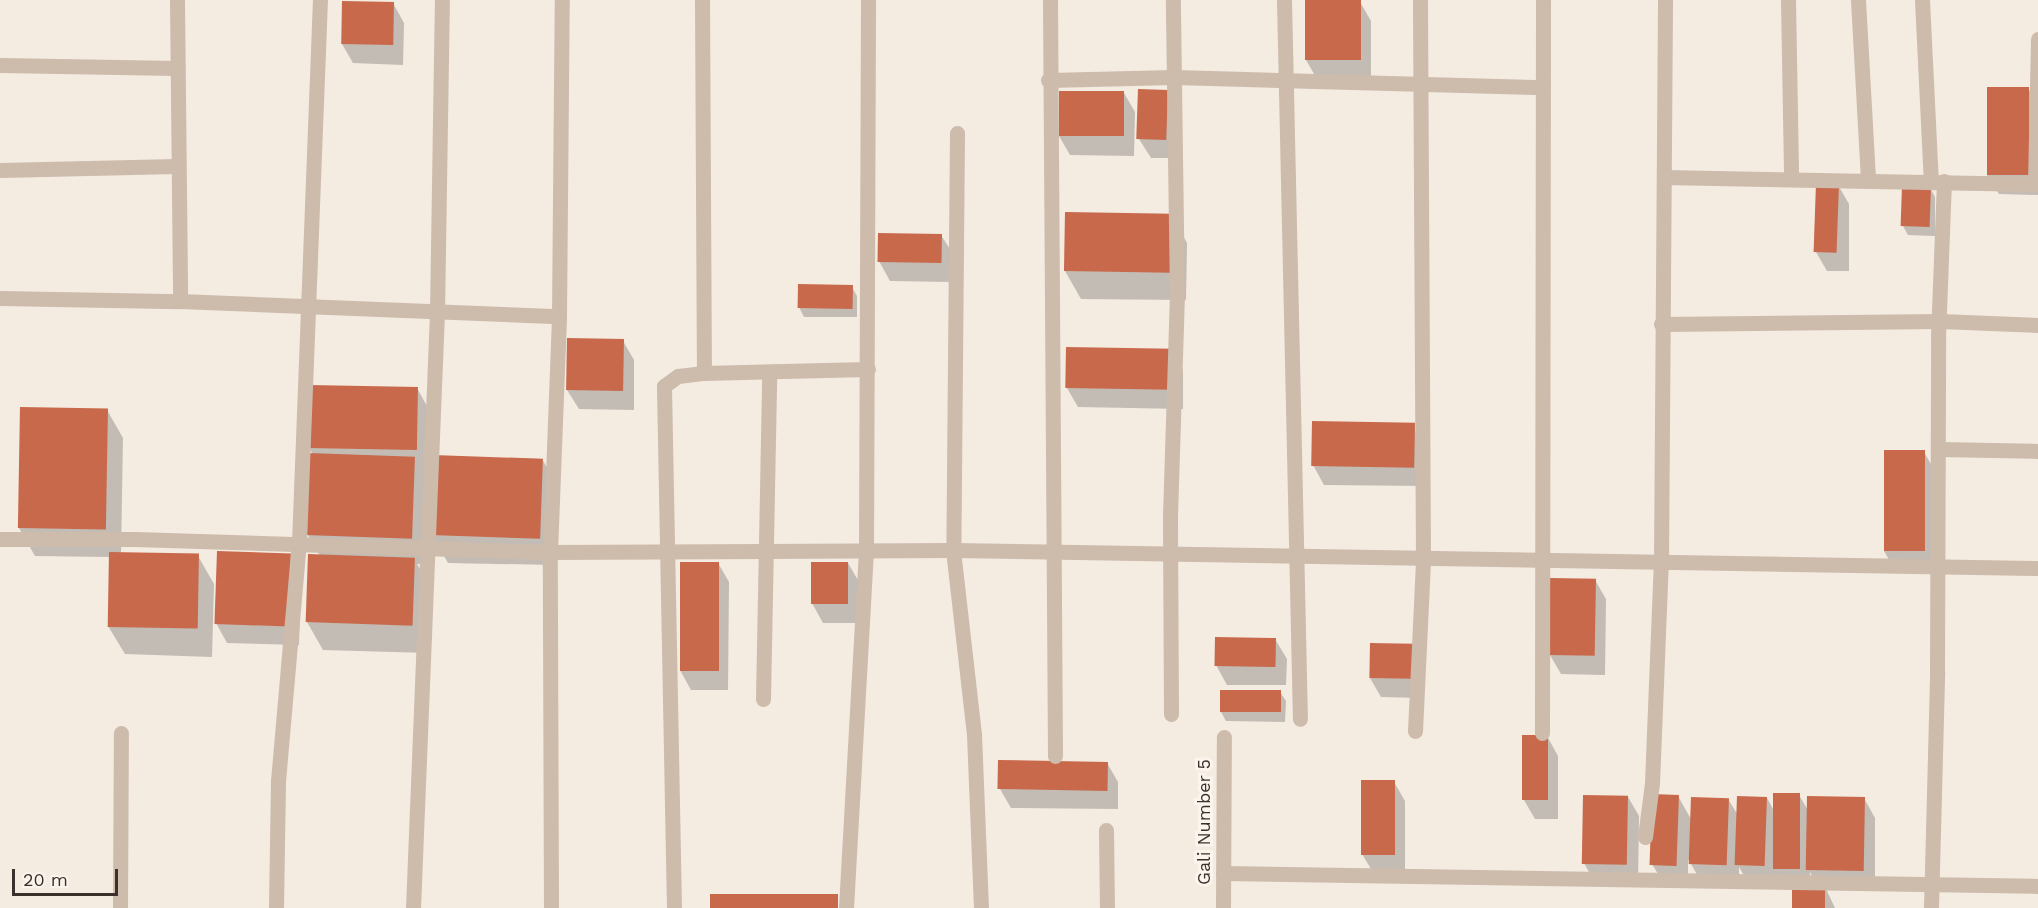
<!DOCTYPE html>
<html>
<head>
<meta charset="utf-8">
<style>
  body { margin:0 }
  #map { position:relative; width:2038px; height:908px; overflow:hidden; background:#f4ebe1; font-family:"Work Sans",sans-serif }
  div>[style] { position:absolute }
  [style*='--x'] { left:calc(var(--x)*1px); top:calc(var(--y)*1px); width:calc(var(--w)*1px); rotate:calc(var(--a)*1deg) }
  .shadow>* { inset:0; background:#0003 }
  .building>* { inset:0; background:#c8694b; transform-origin:0 0 }
  .street>* { height:15px; margin:-7.5px; padding:0 7.5px; transform-origin:7.5px; border-radius:7.5px; background:#cdbbac }
  span { translate:-50% -50%; white-space:nowrap; text-align:center; line-height:1.15; -webkit-text-stroke:6px #fbf5ee; paint-order:stroke }
  .street-label { font-size:18px; color:#3b302b }
  .scale { position:absolute; left:12px; top:869px; width:106px; height:27px; box-sizing:border-box; border:3px solid #3b302b; border-top:0; padding-left:8px; font-size:18px; line-height:21px; white-space:nowrap; color:#3b302b; -webkit-text-stroke:4px #fbf5ee; paint-order:stroke }
</style>
</head>
<body>
<div id="map">
  <div class="shadow">
    <div style="clip-path:polygon(1360px 2px,1371px 21px,1371px 80px,1317px 79px,1306px 60px)"></div>
    <div style="clip-path:polygon(393px 3px,404px 23px,403px 65px,353px 63px,342px 44px)"></div>
    <div style="clip-path:polygon(2028px 88px,2038px 105px,2038px 195px,1999px 194px,1987px 175px)"></div>
    <div style="clip-path:polygon(1168px 91px,1178px 158px,1151px 158px,1139px 139px)"></div>
    <div style="clip-path:polygon(1124px 93px,1135px 112px,1134px 156px,1070px 155px,1059px 136px)"></div>
    <div style="clip-path:polygon(1838px 185px,1849px 204px,1849px 271px,1827px 271px,1816px 252px)"></div>
    <div style="clip-path:polygon(1930px 188px,1935px 197px,1935px 236px,1908px 235px,1903px 226px)"></div>
    <div style="clip-path:polygon(1171px 214px,1187px 243px,1186px 300px,1081px 299px,1065px 271px)"></div>
    <div style="clip-path:polygon(941px 235px,953px 254px,952px 282px,890px 281px,879px 261px)"></div>
    <div style="clip-path:polygon(852px 287px,857px 296px,857px 317px,804px 317px,799px 307px)"></div>
    <div style="clip-path:polygon(623px 341px,634px 360px,634px 410px,579px 409px,567px 390px)"></div>
    <div style="clip-path:polygon(1172px 350px,1183px 370px,1183px 409px,1078px 407px,1067px 388px)"></div>
    <div style="clip-path:polygon(417px 388px,433px 417px,432px 456px,542px 459px,558px 487px,556px 565px,448px 563px,430px 531px,429px 564px,417px 564px,431px 588px,429px 653px,323px 650px,307px 622px,320px 556px,308px 535px,313px 455px,309px 447px)"></div>
    <div style="clip-path:polygon(107px 410px,123px 438px,121px 554px,198px 556px,214px 584px,212px 657px,125px 654px,108px 626px,111px 557px,35px 556px,19px 528px)"></div>
    <div style="clip-path:polygon(1414px 424px,1425px 486px,1324px 485px,1313px 465px)"></div>
    <div style="clip-path:polygon(1924px 452px,1935px 471px,1934px 571px,1895px 570px,1884px 551px)"></div>
    <div style="clip-path:polygon(718px 563px,729px 582px,728px 690px,691px 690px,680px 670px)"></div>
    <div style="clip-path:polygon(848px 563px,859px 582px,858px 623px,823px 623px,812px 603px)"></div>
    <div style="clip-path:polygon(301px 574px,299px 645px,227px 643px,216px 623px)"></div>
    <div style="clip-path:polygon(1595px 580px,1606px 599px,1605px 675px,1561px 674px,1550px 655px)"></div>
    <div style="clip-path:polygon(1275px 639px,1287px 659px,1286px 685px,1227px 685px,1216px 665px)"></div>
    <div style="clip-path:polygon(1412px 645px,1423px 698px,1381px 697px,1370px 678px)"></div>
    <div style="clip-path:polygon(1280px 692px,1286px 701px,1285px 722px,1226px 721px,1221px 712px)"></div>
    <div style="clip-path:polygon(1547px 736px,1558px 756px,1558px 819px,1535px 819px,1524px 800px)"></div>
    <div style="clip-path:polygon(1107px 763px,1118px 782px,1118px 809px,1011px 808px,1000px 789px)"></div>
    <div style="clip-path:polygon(1394px 782px,1405px 801px,1405px 874px,1374px 874px,1362px 854px)"></div>
    <div style="clip-path:polygon(evenodd,1799px 795px,1809px 812px,1864px 798px,1875px 818px,1875px 890px,1826px 889px,1835px 908px,1793px 908px,1793px 888px,1785px 888px,1777px 874px,1777px 885px,1749px 884px,1739px 867px,1739px 883px,1702px 883px,1688px 859px,1688px 884px,1664px 884px,1652px 864px,1678px 796px,1692px 821px,1728px 799px,1739px 817px,1767px 798px,1774px 811px,1799px 795px,1810px 872px,1817px 886px,1809px 885px,1810px 872px)"></div>
    <div style="clip-path:polygon(1628px 797px,1639px 816px,1638px 883px,1595px 883px,1584px 863px)"></div>
  </div>
  <div class="building">
    <div style="left:1305px;top:0;width:56px;height:60px"></div>
    <div style="left:342px;top:1px;width:52px;height:43px;rotate:1deg"></div>
    <div style="left:1987px;top:87px;width:42px;height:88px"></div>
    <div style="left:1138px;top:89px;width:30px;height:50px;rotate:2deg"></div>
    <div style="left:1059px;top:91px;width:65px;height:45px"></div>
    <div style="left:1816px;top:183px;width:23px;height:69px;rotate:2deg"></div>
    <div style="left:1902px;top:186px;width:29px;height:40px;rotate:2deg"></div>
    <div style="left:1065px;top:212px;width:107px;height:59px;rotate:1deg"></div>
    <div style="left:878px;top:233px;width:64px;height:29px;rotate:1deg"></div>
    <div style="left:798px;top:284px;width:55px;height:24px;rotate:1deg"></div>
    <div style="left:567px;top:338px;width:57px;height:52px;rotate:1deg"></div>
    <div style="left:1066px;top:347px;width:107px;height:41px;rotate:1deg"></div>
    <div style="left:309px;top:385px;width:109px;height:63px;rotate:1deg"></div>
    <div style="left:20px;top:407px;width:88px;height:121px;rotate:1deg"></div>
    <div style="left:1312px;top:421px;width:103px;height:45px;rotate:1deg"></div>
    <div style="left:1884px;top:450px;width:41px;height:101px"></div>
    <div style="left:308px;top:453px;width:107px;height:82px;rotate:2deg"></div>
    <div style="left:433px;top:455px;width:110px;height:80px;rotate:2deg"></div>
    <div style="left:217px;top:551px;width:74px;height:73px;rotate:2deg"></div>
    <div style="left:109px;top:552px;width:90px;height:75px;rotate:1deg"></div>
    <div style="left:308px;top:554px;width:107px;height:68px;rotate:2deg"></div>
    <div style="left:680px;top:562px;width:39px;height:109px"></div>
    <div style="left:811px;top:562px;width:37px;height:42px"></div>
    <div style="left:1550px;top:578px;width:46px;height:77px;rotate:1deg"></div>
    <div style="left:1215px;top:637px;width:61px;height:29px;rotate:1deg"></div>
    <div style="left:1370px;top:643px;width:43px;height:35px;rotate:1deg"></div>
    <div style="left:1220px;top:690px;width:61px;height:22px"></div>
    <div style="left:1522px;top:735px;width:26px;height:65px"></div>
    <div style="left:998px;top:760px;width:110px;height:29px;rotate:1deg"></div>
    <div style="left:1361px;top:780px;width:34px;height:75px"></div>
    <div style="left:1773px;top:793px;width:27px;height:76px"></div>
    <div style="left:1652px;top:794px;width:27px;height:71px;rotate:2deg"></div>
    <div style="left:1583px;top:795px;width:45px;height:69px;rotate:1deg"></div>
    <div style="left:1737px;top:796px;width:30px;height:69px;rotate:2deg"></div>
    <div style="left:1807px;top:796px;width:58px;height:74px;rotate:1deg"></div>
    <div style="left:1691px;top:797px;width:38px;height:67px;rotate:2deg"></div>
    <div style="left:1792px;top:884px;width:33px;height:24px"></div>
    <div style="left:710px;top:894px;width:128px;height:14px"></div>
  </div>
  <div class="street">
    <div style="--x:177;--y:0;--w:301;--a:89.4"></div>
    <div style="--x:702;--y:0;--w:373;--a:89.7"></div>
    <div style="--x:1050;--y:0;--w:756;--a:89.62"></div>
    <div style="--x:1284;--y:0;--w:719;--a:88.73"></div>
    <div style="--x:1788;--y:0;--w:179;--a:89"></div>
    <div style="--x:1858;--y:0;--w:181;--a:86.8"></div>
    <div style="--x:1922;--y:0;--w:182;--a:87.2"></div>
    <div style="--x:0;--y:65;--w:177;--a:1"></div>
    <div style="--x:1048;--y:80;--w:126;--a:-1.4"></div>
    <div style="--x:1174;--y:77;--w:369;--a:1.6"></div>
    <div style="--x:957;--y:133;--w:417;--a:90.5"></div>
    <div style="--x:953;--y:550;--w:185;--a:83.5"></div>
    <div style="--x:974;--y:734;--w:174;--a:87.7"></div>
    <div style="--x:0;--y:170;--w:177;--a:-1.3"></div>
    <div style="--x:1664;--y:177;--w:374;--a:1.1"></div>
    <div style="--x:2035;--y:184;--w:145;--a:-88.8"></div>
    <div style="--x:0;--y:298;--w:180;--a:1"></div>
    <div style="--x:180;--y:301;--w:379;--a:2.3"></div>
    <div style="--x:1661;--y:324;--w:279;--a:-0.6"></div>
    <div style="--x:1940;--y:321;--w:98;--a:2.3"></div>
    <div style="--x:1938;--y:449;--w:100;--a:1.1"></div>
    <div style="--x:0;--y:539;--w:135;--a:0"></div>
    <div style="--x:135;--y:539;--w:415;--a:1.8"></div>
    <div style="--x:550;--y:552;--w:403;--a:-0.3"></div>
    <div style="--x:953;--y:550;--w:1085;--a:0.95"></div>
    <div style="--x:763;--y:699;--w:327;--a:-88.9"></div>
    <div style="--x:1171;--y:714;--w:198;--a:-90.3"></div>
    <div style="--x:1170;--y:516;--w:218;--a:-88.2"></div>
    <div style="--x:1177;--y:298;--w:298;--a:-90.8"></div>
    <div style="--x:1415;--y:731;--w:172;--a:-87.3"></div>
    <div style="--x:1423;--y:559;--w:559;--a:-90.31"></div>
    <div style="--x:1542;--y:733;--w:733;--a:-89.92"></div>
    <div style="--x:1106;--y:830;--w:78;--a:89.3"></div>
    <div style="--x:1645;--y:837;--w:54;--a:-82.6"></div>
    <div style="--x:1652;--y:783;--w:220;--a:-87.7"></div>
    <div style="--x:1661;--y:563;--w:563;--a:-89.59"></div>
    <div style="--x:1223;--y:873;--w:815;--a:0.91"></div>
    <div style="--x:120;--y:908;--w:175;--a:-89.7"></div>
    <div style="--x:276;--y:908;--w:127;--a:-89.1"></div>
    <div style="--x:278;--y:781;--w:239;--a:-85"></div>
    <div style="--x:299;--y:543;--w:543;--a:-87.79"></div>
    <div style="--x:413;--y:908;--w:595;--a:-87.69"></div>
    <div style="--x:437;--y:313;--w:313;--a:-89.1"></div>
    <div style="--x:551;--y:908;--w:356;--a:-90.2"></div>
    <div style="--x:550;--y:552;--w:236;--a:-87.8"></div>
    <div style="--x:559;--y:316;--w:316;--a:-89.5"></div>
    <div style="--x:674;--y:908;--w:522;--a:-91.1"></div>
    <div style="--x:664;--y:386;--w:17;--a:-36"></div>
    <div style="--x:678;--y:376;--w:26;--a:-7"></div>
    <div style="--x:704;--y:373;--w:164;--a:-1.4"></div>
    <div style="--x:846;--y:908;--w:357;--a:-86.8"></div>
    <div style="--x:866;--y:552;--w:552;--a:-89.79"></div>
    <div style="--x:1223;--y:908;--w:171;--a:-89.7"></div>
    <div style="--x:1931;--y:908;--w:237;--a:-88.5"></div>
    <div style="--x:1937;--y:671;--w:334;--a:-89.8"></div>
    <div style="--x:1938;--y:337;--w:156;--a:-87.8"></div>
  </div>
  <div class="street-label">
    <span style="left:1204px;top:822px;rotate:-90deg">Gali Number 5</span>
  </div>
  <div class="scale">20 m</div>
</div>
</body>
</html>
